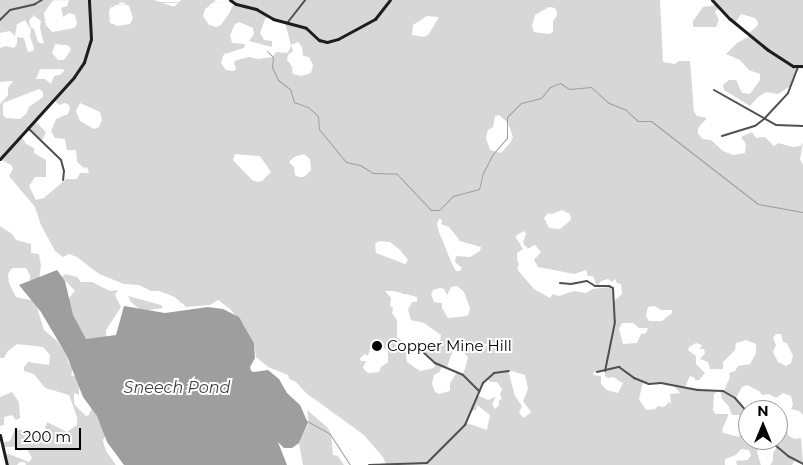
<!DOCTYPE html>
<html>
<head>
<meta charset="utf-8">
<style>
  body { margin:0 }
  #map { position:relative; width:803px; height:465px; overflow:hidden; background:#fff; font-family:Montserrat,sans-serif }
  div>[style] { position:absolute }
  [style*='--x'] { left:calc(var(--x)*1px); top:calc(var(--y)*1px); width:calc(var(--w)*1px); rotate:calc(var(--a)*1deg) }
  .green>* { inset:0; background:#d7d7d7 }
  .water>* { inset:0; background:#9e9e9e }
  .stream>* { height:1px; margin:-0.5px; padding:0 0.5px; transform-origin:0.5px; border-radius:0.5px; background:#9e9e9e }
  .street>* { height:2px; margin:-1px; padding:0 1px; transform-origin:1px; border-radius:1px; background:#505050 }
  .secondary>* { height:3px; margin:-1.5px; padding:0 1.5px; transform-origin:1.5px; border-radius:1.5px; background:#1d1d1d }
  .dots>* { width:14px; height:14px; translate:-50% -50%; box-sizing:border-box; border:2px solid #fff; border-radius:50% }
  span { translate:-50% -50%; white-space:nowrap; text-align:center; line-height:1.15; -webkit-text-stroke:4px #fff; paint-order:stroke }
  .poi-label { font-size:15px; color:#000 }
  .left { translate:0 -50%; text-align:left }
  .water-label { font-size:16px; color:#3f3f3f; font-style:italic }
  .north { position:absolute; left:738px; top:400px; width:50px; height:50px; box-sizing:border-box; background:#fff; border:1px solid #999; border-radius:50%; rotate:0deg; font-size:14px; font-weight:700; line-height:20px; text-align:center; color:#000 }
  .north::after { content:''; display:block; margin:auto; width:18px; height:22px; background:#000; clip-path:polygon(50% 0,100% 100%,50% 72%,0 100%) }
  .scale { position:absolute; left:15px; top:428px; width:66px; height:22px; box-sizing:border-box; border:2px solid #000; border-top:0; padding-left:6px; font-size:15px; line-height:18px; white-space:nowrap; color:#000; -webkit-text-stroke:4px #fff; paint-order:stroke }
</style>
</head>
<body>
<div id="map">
  <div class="green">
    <div style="clip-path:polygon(evenodd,0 0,53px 0,44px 13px,45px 24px,52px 32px,74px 28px,77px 24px,75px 15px,69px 13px,63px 17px,61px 8px,67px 6px,69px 0,154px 0,174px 7px,181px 0,216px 0,205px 9px,203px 16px,209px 25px,216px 27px,221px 25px,230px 12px,234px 3px,231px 0,660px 0,663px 62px,675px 64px,679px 61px,690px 61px,694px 112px,697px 116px,707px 118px,698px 128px,698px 134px,703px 139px,711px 140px,723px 151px,733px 155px,745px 153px,746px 144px,741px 137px,752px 132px,756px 138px,765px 137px,774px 146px,778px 143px,793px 147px,800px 146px,803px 143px,800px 159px,803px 165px,803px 415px,799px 411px,791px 409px,793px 405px,791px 396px,783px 393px,776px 398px,769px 394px,762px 395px,759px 391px,747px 385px,742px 387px,736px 398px,748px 413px,748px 440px,762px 440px,757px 452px,761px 465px,737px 465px,736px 461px,747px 460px,751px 456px,749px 450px,741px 449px,736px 455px,725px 459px,725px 465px,386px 465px,383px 457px,364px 435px,306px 393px,296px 382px,289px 379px,288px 375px,268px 367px,256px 357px,254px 343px,244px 325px,230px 309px,218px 300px,210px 305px,185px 307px,184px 304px,181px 303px,175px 297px,159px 291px,151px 291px,139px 285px,124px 284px,99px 274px,77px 257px,69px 254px,63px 257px,55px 251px,41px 225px,35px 207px,9px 176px,13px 169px,11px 165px,0 159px,0 104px,8px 95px,8px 88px,13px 81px,0 82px,0 48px,6px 46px,14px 48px,17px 44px,17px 37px,24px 38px,28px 52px,33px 51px,34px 48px,30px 36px,31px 30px,25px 20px,17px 24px,15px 36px,10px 31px,0 33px,0 0,122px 2px,129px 6px,133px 18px,130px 24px,118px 26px,110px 23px,109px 12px,110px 8px,122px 2px,0 0,549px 7px,555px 8px,557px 12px,557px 16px,553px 21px,553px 32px,549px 34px,534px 32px,532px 26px,535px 15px,549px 7px,0 0,33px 15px,41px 21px,40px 28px,44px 44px,38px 42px,34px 29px,30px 27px,29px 20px,33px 15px,0 0,269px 16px,285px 23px,291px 45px,290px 49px,287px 53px,276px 52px,273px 57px,258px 59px,249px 57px,237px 60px,234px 62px,236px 69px,234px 71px,226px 70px,221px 63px,224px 54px,244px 48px,245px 44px,232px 43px,230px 35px,235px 24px,239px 22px,253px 28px,254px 34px,249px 41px,272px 47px,272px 41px,264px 40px,260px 33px,265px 19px,269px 16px,0 0,427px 16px,439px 17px,429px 34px,424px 37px,412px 35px,413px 25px,427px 16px,0 0,298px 42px,302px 47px,303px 56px,309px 57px,313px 65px,311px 73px,301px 76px,293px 74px,291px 65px,287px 60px,288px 55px,293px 51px,291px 45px,298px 42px,0 0,55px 44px,67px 45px,70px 47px,71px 50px,64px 60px,58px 60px,52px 53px,55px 44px,0 0,40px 69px,62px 69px,65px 70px,60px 75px,54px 76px,51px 84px,45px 79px,36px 79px,40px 69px,0 0,39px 89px,43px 92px,43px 97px,29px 107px,26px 114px,20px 119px,6px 118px,3px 115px,3px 103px,39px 89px,0 0,54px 100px,59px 105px,65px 103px,69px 105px,70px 109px,68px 114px,56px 119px,51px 131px,55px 138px,65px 139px,67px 150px,76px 150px,77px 162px,84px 168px,87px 167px,89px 173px,80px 173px,77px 179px,66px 179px,44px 198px,36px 200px,29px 186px,35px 177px,46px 177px,46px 160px,34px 153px,34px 148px,26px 144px,21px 136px,28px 129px,41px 140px,43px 139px,46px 132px,35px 121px,54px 100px,0 0,80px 103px,100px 112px,102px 120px,99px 127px,94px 129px,80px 121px,76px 111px,80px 103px,0 0,499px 115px,508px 123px,513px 137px,510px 143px,501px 153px,490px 150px,486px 138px,488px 130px,493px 127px,495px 116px,499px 115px,0 0,235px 154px,260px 156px,271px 172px,262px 181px,258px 182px,252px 180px,233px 160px,235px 154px,0 0,304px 154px,310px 159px,311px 170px,304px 177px,299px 177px,295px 175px,294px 167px,289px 162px,294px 157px,304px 154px,0 0,562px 210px,570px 214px,571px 220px,560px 229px,549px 228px,544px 218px,548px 213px,552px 214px,562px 210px,0 0,439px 219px,442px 220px,441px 224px,449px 227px,460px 241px,481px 247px,480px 251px,470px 257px,456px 256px,455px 262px,462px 268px,460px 271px,456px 271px,452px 264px,439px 232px,437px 224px,439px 219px,0 0,524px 231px,526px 234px,523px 242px,525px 246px,528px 248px,535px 245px,541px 252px,534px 260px,538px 267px,574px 274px,586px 270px,588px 276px,593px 276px,597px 286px,601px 281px,608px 279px,612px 282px,615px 279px,617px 283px,621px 284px,622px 294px,614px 301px,613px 292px,610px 287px,592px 289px,586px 293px,574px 291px,559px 296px,553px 294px,550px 298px,534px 289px,517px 269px,519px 264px,517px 260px,517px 253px,523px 249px,515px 236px,524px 231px,0 0,379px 241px,390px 242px,400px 250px,408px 260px,405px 264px,376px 253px,375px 244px,379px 241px,0 0,457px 286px,464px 292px,470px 308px,469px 313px,467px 316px,448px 318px,442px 308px,442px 303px,434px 302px,431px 294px,433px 290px,440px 288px,444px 289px,447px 295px,451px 287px,457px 286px,0 0,385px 291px,394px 291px,417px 297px,417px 302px,412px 302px,408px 310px,411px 320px,424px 323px,441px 335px,439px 347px,436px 352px,430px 352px,430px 345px,428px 350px,424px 353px,436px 363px,434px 368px,420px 371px,407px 362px,406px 353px,400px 346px,402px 341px,397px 337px,397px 320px,392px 313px,393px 308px,390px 306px,391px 298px,385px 291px,0 0,654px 306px,662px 310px,672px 310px,672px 313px,662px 321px,649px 321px,646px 316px,648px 307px,654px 306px,0 0,622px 323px,633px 323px,639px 328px,648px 328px,646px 333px,641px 334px,637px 343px,623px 344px,619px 329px,622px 323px,0 0,776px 334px,781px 334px,783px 342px,787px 343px,793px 356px,791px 363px,786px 366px,778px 362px,773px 352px,776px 345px,773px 338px,776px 334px,0 0,746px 340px,756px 344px,756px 353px,750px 364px,738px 366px,735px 371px,729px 373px,730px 377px,724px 391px,685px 387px,690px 376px,695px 378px,695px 380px,699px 380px,705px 373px,696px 364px,696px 356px,688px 350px,689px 347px,696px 343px,702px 345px,700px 349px,704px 349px,705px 353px,700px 359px,708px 362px,710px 369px,723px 369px,723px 362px,735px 350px,736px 343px,746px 340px,0 0,375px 346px,381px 346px,388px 351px,388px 362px,381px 367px,379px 372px,368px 373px,363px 368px,366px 361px,361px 361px,360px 358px,365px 354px,368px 356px,370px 349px,375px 346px,0 0,459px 348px,468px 357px,465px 369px,463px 373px,457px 372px,450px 383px,450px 391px,439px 394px,435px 392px,432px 384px,434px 375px,440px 371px,442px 366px,447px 367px,453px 350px,459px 348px,0 0,508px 370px,525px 375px,528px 389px,523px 401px,531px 412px,524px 418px,519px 413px,522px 406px,515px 396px,508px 370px,0 0,605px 370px,605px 376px,608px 378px,613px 377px,623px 383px,618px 393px,607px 390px,601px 384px,601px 376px,593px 375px,594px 372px,605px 370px,0 0,487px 379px,491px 382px,497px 382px,502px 389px,500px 395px,502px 399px,499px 400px,499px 405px,495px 409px,492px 404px,496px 397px,488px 400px,477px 395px,487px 379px,0 0,643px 382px,673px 385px,680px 393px,670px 394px,671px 404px,669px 402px,664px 407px,658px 406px,655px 409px,646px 410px,639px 399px,643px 382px,0 0,718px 391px,721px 393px,722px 399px,728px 405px,732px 415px,739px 415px,741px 418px,743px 425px,739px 437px,724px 433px,722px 430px,728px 416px,728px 414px,716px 414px,713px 411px,714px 394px,718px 391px,0 0,477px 405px,490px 415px,487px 430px,467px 423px,471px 411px,476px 410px,477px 405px)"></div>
    <div style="clip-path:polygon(712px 0,803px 0,803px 69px,798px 67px,792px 85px,778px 94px,766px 92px,758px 97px,750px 106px,724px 90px,723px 85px,729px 80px,736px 80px,742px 93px,750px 94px,760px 80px,760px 74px,749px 70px,740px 60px,726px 54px,737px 43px,750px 36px,748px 34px,758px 25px,758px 22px,755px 18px,741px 14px,735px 23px,718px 8px,715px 12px,719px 20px,716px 27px,693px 27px,693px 21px,703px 7px,716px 5px)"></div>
    <div style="clip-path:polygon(0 226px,12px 234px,16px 240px,31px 244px,31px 253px,39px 254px,41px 266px,39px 281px,30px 281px,30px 275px,26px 268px,14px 268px,11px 269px,8px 274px,9px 283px,16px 297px,35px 301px,44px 330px,57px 341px,67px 355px,68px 362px,73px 368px,71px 375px,79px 377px,79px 395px,74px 393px,74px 404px,86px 416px,89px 415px,92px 407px,106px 432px,103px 441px,106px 451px,116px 465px,26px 465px,25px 462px,20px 462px,17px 465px,6px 465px,4px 455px,9px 454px,29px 462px,32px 458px,27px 449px,19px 451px,16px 447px,3px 447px,2px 443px,10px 441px,15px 429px,26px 431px,35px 436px,44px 432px,47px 422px,67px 432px,77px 425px,77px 417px,69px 395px,45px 388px,34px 374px,24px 371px,24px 367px,28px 362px,49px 365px,50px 355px,43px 347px,17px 344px,7px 352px,4px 358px,0 358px)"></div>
    <div style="clip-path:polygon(65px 274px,77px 277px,81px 282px,92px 282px,110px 291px,118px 290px,115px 295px,121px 307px,106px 330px,106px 339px,82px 345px,67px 300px,75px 291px,62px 277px)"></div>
    <div style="clip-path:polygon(128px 296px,161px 305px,163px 308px,142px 311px,131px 302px)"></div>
    <div style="clip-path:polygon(12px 392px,19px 402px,20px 418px,16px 420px,12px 415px,4px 417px,4px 425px,0 426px,0 397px)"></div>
    <div style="clip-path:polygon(307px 410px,327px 427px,331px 434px,333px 455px,338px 456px,344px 465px,303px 465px,299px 443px,309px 423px)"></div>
    <div style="clip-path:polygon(778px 415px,785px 418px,788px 435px,794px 439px,801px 438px,803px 464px,795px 460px,792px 465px,770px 465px,773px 461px,773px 453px,777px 447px,769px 440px,778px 440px)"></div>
  </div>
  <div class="water">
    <div style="clip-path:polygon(57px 270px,65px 281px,73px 315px,86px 339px,116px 335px,124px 306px,165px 313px,208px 307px,223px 309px,239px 317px,254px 343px,255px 358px,250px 367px,251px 371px,254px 372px,268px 370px,279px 379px,287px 393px,300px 405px,308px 423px,299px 443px,292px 448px,284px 448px,278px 442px,287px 465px,124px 465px,107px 442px,97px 416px,83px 397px,67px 356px,41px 312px,19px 285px)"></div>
  </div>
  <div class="stream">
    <div style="--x:267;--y:51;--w:8;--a:45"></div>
    <div style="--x:273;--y:57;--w:10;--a:96"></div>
    <div style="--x:272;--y:67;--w:14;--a:65"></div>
    <div style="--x:278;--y:80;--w:15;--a:37"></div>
    <div style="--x:290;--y:89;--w:14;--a:73"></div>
    <div style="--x:294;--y:102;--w:15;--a:20"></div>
    <div style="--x:308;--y:107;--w:13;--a:42"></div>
    <div style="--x:318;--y:116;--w:13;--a:86"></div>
    <div style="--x:319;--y:129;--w:43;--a:50.7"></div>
    <div style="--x:346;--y:162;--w:14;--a:12"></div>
    <div style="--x:360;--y:165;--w:15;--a:32"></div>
    <div style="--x:373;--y:173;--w:24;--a:2"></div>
    <div style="--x:397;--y:174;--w:50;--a:46.6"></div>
    <div style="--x:431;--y:210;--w:8;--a:0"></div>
    <div style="--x:439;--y:210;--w:20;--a:-45"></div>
    <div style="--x:453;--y:196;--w:27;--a:-15"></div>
    <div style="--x:479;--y:189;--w:16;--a:-76"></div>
    <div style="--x:483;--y:173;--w:20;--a:-63"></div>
    <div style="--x:492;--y:155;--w:23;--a:-49"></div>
    <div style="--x:507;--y:138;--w:21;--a:-90"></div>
    <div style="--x:507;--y:117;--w:20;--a:-45"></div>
    <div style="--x:521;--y:103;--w:21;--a:-14"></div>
    <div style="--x:541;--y:98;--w:14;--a:-51"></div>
    <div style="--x:550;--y:87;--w:11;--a:-22"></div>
    <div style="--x:560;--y:83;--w:11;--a:34"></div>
    <div style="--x:569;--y:89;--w:22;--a:-5"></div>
    <div style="--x:591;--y:87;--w:24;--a:42"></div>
    <div style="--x:609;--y:103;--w:18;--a:22"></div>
    <div style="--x:626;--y:110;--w:16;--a:43"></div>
    <div style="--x:638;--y:121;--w:13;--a:0"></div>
    <div style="--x:651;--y:121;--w:135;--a:37.8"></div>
    <div style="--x:758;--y:204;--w:46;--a:10.1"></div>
    <div style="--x:307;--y:421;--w:26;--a:29"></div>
    <div style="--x:330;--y:434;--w:37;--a:57"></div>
  </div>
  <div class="street">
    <div style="--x:0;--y:20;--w:14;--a:-45"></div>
    <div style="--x:10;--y:10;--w:26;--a:-13"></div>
    <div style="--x:35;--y:4;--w:8;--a:-30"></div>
    <div style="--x:288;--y:22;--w:28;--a:-52"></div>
    <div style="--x:714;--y:90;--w:71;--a:29.4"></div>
    <div style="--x:776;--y:125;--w:27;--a:2"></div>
    <div style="--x:28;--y:128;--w:46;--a:44.1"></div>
    <div style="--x:61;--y:160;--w:11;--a:75"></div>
    <div style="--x:64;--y:171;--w:9;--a:96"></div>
    <div style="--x:722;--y:136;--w:34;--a:-17"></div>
    <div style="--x:755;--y:126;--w:11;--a:-38"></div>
    <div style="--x:764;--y:119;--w:35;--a:-47"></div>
    <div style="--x:788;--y:93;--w:28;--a:-69"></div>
    <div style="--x:560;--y:283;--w:11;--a:5"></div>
    <div style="--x:571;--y:284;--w:16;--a:-11"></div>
    <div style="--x:587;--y:281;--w:9;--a:32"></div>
    <div style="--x:595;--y:286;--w:14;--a:0"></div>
    <div style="--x:609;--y:286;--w:4;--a:27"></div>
    <div style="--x:613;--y:288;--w:34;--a:87"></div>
    <div style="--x:615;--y:322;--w:50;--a:101.5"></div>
    <div style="--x:422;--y:351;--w:18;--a:43"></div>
    <div style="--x:435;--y:363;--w:30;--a:23"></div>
    <div style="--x:463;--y:375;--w:23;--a:45"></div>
    <div style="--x:597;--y:372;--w:23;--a:-13"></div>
    <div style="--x:619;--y:367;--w:19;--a:36"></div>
    <div style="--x:634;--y:378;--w:16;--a:22"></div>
    <div style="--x:649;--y:384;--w:12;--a:-5"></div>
    <div style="--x:661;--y:383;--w:37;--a:11"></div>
    <div style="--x:697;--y:390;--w:26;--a:2"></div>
    <div style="--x:723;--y:391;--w:14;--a:30"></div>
    <div style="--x:735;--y:398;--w:20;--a:49"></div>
    <div style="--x:769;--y:440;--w:25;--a:40"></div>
    <div style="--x:788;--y:456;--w:17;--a:28"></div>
    <div style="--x:369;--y:465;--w:58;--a:-2"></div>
    <div style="--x:427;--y:463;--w:54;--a:-45"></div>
    <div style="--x:465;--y:425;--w:46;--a:-66.8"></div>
    <div style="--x:483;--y:383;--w:15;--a:-42"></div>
    <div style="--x:494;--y:373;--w:15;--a:-8"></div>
  </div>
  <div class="secondary">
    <div style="--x:230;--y:0;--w:7;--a:34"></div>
    <div style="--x:236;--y:4;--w:21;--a:14"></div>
    <div style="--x:256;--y:9;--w:20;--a:30"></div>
    <div style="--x:273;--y:19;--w:34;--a:15"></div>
    <div style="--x:306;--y:28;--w:18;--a:43"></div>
    <div style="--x:319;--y:40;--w:8;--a:14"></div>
    <div style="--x:327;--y:42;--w:11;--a:-15"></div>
    <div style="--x:338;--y:39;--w:42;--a:-28.4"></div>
    <div style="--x:375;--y:19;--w:24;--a:-52"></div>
    <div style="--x:712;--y:0;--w:26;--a:47"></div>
    <div style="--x:730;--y:19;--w:49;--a:39.2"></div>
    <div style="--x:768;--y:50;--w:30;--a:33"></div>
    <div style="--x:793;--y:66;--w:10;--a:0"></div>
    <div style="--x:0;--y:159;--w:110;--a:-47.9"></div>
    <div style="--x:74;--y:77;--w:18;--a:-56"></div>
    <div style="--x:84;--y:62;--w:24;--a:-73"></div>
    <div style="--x:91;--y:39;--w:39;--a:-93"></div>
    <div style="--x:0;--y:435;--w:31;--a:77"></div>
  </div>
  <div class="dots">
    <div style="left:377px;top:346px;background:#000"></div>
  </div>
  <div class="poi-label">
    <span class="left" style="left:387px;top:346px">Copper Mine Hill</span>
  </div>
  <div class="water-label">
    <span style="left:177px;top:388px">Sneech Pond</span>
  </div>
  <div class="north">N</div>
  <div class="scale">200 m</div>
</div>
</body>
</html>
